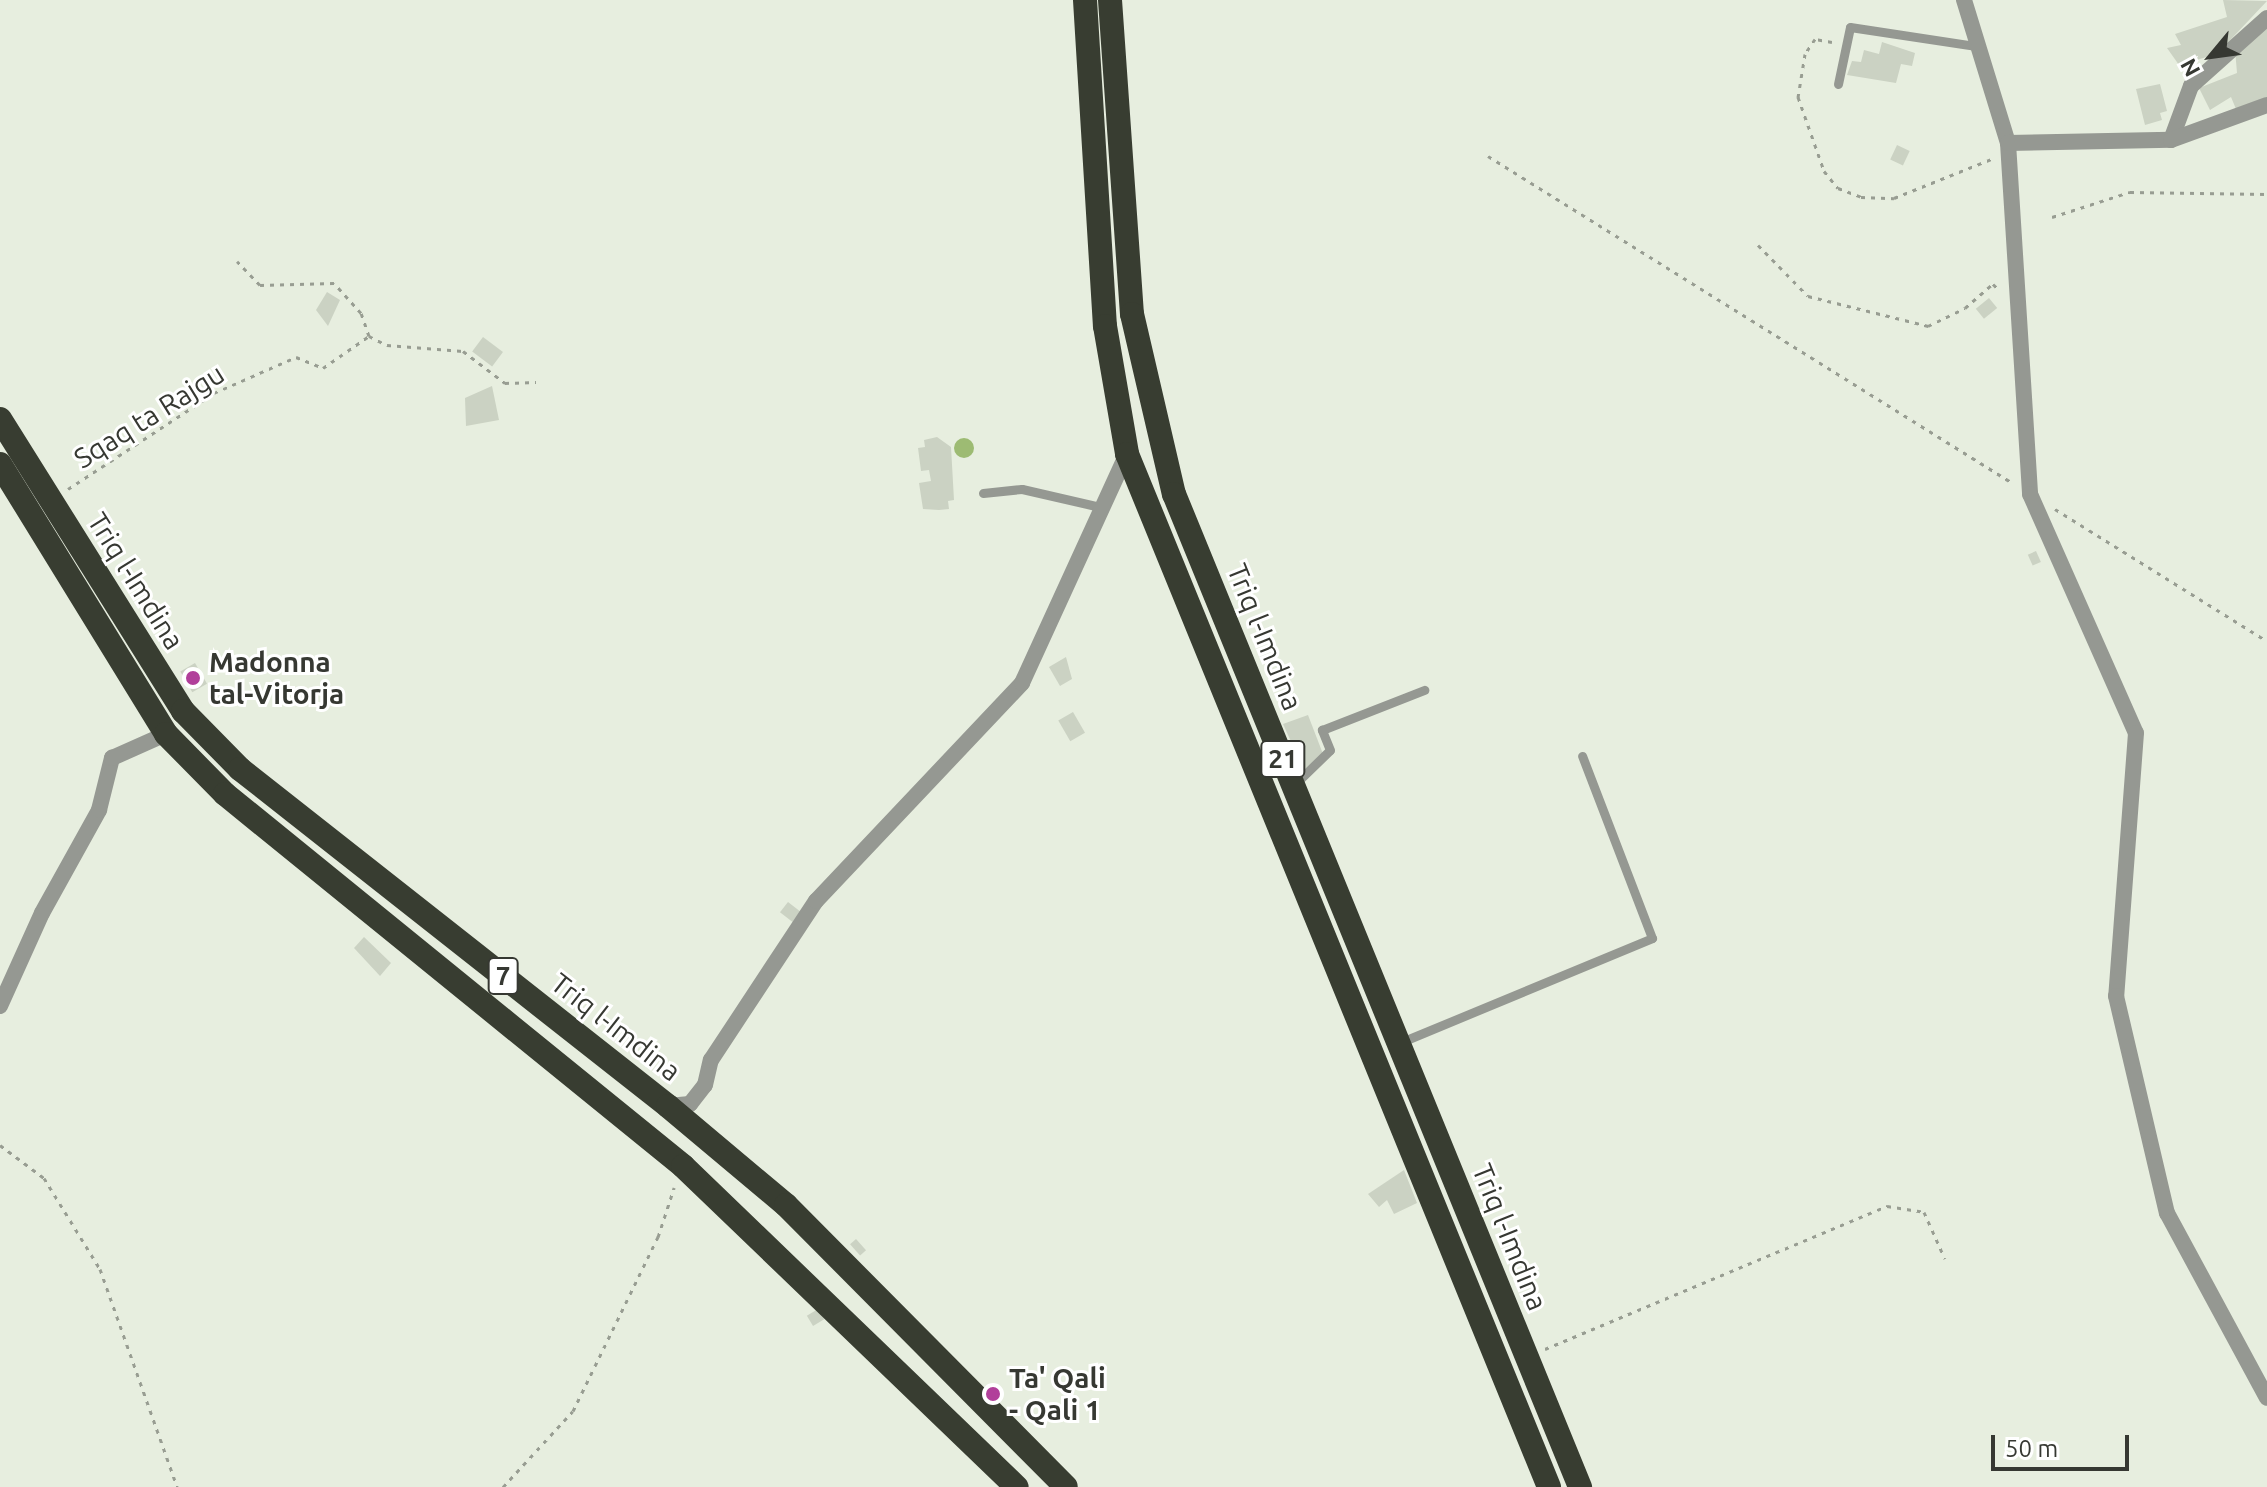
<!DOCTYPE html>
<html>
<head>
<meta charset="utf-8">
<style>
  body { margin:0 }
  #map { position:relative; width:2267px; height:1487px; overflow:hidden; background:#e7eedf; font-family:Ubuntu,sans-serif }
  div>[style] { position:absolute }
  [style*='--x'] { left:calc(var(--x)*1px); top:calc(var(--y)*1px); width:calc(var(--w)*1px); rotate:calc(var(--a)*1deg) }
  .water>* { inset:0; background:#9dbb73 }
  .round { border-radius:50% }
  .building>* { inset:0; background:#cbd2c3; transform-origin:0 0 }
  .path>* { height:3px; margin-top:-1.5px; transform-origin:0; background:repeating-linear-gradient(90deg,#989d92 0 4px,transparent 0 10px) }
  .lane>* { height:9px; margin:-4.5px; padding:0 4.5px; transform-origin:4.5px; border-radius:4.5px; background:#959892 }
  .street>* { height:16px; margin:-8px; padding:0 8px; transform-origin:8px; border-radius:8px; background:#959892 }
  .highway>* { height:24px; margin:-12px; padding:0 12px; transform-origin:12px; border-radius:12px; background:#383d31 }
  .dots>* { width:22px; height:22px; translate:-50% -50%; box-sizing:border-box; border:4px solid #fff; border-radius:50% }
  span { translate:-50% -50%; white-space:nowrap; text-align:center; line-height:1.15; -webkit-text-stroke:6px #fff; paint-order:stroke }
  .shield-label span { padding:2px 6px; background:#fff; border:2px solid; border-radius:6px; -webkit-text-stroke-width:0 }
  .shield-label { font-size:26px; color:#363832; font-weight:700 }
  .street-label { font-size:28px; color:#363832 }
  .poi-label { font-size:28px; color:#363832; font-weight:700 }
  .left { translate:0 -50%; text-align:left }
  .north { position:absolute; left:2171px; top:16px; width:80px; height:80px; -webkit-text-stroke:6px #fff; paint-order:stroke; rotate:241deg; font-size:22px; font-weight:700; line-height:32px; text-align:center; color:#363832 }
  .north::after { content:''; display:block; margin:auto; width:28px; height:36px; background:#363832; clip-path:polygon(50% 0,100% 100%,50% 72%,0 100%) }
  .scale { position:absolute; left:1991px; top:1435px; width:138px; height:36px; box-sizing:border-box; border:4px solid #363832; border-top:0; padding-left:10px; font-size:24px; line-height:28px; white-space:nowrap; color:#363832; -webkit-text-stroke:6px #fff; paint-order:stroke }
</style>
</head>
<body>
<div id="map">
  <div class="water">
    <div class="round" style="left:954px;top:438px;width:20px;height:20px"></div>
  </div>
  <div class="building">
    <div style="clip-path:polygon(2223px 0,2267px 1px,2217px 54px,2179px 65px,2167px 48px,2181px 45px,2175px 34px,2227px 17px)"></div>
    <div style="clip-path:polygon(2267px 24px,2267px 97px,2236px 109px,2231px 97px,2210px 110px,2199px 88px,2237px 73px,2235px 49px)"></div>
    <div style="clip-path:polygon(1882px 42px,1915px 53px,1912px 66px,1901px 64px,1896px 83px,1847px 75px,1852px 61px,1861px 62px,1864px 50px,1879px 54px)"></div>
    <div style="clip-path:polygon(2160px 84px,2167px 111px,2160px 113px,2162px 120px,2145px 125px,2136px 89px)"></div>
    <div style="left:1897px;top:145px;width:14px;height:16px;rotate:25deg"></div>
    <div style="clip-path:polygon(327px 292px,340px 300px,328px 326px,316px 310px)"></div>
    <div style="left:1989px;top:298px;width:13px;height:17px;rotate:51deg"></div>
    <div style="left:483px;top:337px;width:25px;height:18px;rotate:37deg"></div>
    <div style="clip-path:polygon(492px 386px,499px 420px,466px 426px,465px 398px)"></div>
    <div style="clip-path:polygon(937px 437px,951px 447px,954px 500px,948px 501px,949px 509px,939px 510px,923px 509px,919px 483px,931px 481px,929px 470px,921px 471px,918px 448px,925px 447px,924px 440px)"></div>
    <div style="left:2036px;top:551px;width:12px;height:9px;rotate:66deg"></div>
    <div style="clip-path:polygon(1066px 657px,1072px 679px,1060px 686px,1049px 667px)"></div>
    <div style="left:195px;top:663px;width:24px;height:17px;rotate:60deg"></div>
    <div style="left:1073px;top:712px;width:24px;height:17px;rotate:60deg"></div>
    <div style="clip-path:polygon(1308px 715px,1323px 754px,1304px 770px,1283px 724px)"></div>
    <div style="left:788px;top:902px;width:16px;height:13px;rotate:38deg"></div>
    <div style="clip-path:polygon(364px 937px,391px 963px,380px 976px,354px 948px)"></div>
    <div style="clip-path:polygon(1404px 1170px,1417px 1203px,1394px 1214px,1387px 1200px,1379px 1207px,1368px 1194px)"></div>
    <div style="left:856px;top:1239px;width:15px;height:8px;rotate:48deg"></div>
    <div style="left:818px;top:1309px;width:12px;height:13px;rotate:59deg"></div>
  </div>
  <div class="path">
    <div style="--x:1832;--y:42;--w:17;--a:-170"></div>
    <div style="--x:1815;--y:39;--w:18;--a:124"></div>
    <div style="--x:1805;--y:54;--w:44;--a:99.2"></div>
    <div style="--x:1798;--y:97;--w:78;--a:70.6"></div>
    <div style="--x:1824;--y:171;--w:22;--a:51"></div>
    <div style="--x:1838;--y:188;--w:25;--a:21"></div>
    <div style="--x:1861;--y:197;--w:33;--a:2"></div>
    <div style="--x:1894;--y:198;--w:108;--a:-21.8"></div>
    <div style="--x:1488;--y:156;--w:616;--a:31.94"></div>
    <div style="--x:2052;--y:217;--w:82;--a:-17.8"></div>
    <div style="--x:2130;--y:192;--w:137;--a:0.8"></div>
    <div style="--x:1758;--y:245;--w:71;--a:45.6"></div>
    <div style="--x:1808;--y:296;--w:124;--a:14"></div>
    <div style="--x:1928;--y:326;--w:41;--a:-25.9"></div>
    <div style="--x:1965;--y:308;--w:37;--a:-41"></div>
    <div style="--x:1993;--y:284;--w:8;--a:45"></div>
    <div style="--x:369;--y:336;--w:20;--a:27"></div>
    <div style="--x:387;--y:345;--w:76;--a:4.5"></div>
    <div style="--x:463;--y:351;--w:53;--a:37.3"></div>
    <div style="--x:505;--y:383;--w:31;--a:-2"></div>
    <div style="--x:68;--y:489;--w:175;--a:-33.3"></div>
    <div style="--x:214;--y:393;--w:90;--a:-23.7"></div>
    <div style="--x:296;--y:357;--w:29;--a:22"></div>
    <div style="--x:323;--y:368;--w:56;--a:-34.8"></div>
    <div style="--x:369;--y:336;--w:24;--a:-109"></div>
    <div style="--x:361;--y:313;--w:40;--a:-132"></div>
    <div style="--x:334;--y:283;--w:74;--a:178.5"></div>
    <div style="--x:260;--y:285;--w:33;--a:-134"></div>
    <div style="--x:2055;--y:509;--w:250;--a:31.9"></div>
    <div style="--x:0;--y:1145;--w:55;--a:36.9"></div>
    <div style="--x:44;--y:1178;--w:107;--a:58.4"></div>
    <div style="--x:100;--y:1269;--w:231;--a:70.5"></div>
    <div style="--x:1545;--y:1349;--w:371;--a:-22.7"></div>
    <div style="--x:1887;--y:1206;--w:37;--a:9"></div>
    <div style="--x:1924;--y:1212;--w:51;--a:65.9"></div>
    <div style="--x:503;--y:1487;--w:103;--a:-47.4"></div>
    <div style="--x:573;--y:1411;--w:194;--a:-64"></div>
    <div style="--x:658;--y:1237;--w:52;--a:-71.9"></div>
  </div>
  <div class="lane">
    <div style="--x:1838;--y:84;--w:58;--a:-78.1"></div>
    <div style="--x:1850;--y:27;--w:126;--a:8.6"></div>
    <div style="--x:983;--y:493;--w:39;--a:-6"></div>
    <div style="--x:1022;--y:489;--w:80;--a:13"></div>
    <div style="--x:1296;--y:783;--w:47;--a:-44.1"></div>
    <div style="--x:1330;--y:750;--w:22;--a:-112"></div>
    <div style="--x:1322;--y:730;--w:110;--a:-21.4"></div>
    <div style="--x:1399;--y:1043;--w:274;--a:-22.5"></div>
    <div style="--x:1652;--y:938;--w:195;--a:-111"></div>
  </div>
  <div class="street">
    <div style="--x:1964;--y:0;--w:150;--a:72.9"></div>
    <div style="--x:2008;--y:143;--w:352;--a:86.4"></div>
    <div style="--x:2030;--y:494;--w:261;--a:66.1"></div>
    <div style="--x:2136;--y:733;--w:264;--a:94.3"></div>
    <div style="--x:2116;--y:996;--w:223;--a:76.8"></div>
    <div style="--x:2167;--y:1213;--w:210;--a:61.6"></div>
    <div style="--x:2171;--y:140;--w:58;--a:-69.7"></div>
    <div style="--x:2191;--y:86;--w:102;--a:-41.8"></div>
    <div style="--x:2008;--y:143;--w:163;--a:-1.1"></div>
    <div style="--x:2171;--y:140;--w:102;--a:-20"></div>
    <div style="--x:0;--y:1006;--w:102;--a:-65.7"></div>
    <div style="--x:42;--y:913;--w:118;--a:-61"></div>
    <div style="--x:99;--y:810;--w:54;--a:-76"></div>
    <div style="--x:112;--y:758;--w:59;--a:-24"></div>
    <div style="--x:668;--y:1106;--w:22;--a:-5"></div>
    <div style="--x:690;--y:1104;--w:24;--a:-52"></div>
    <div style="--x:705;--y:1085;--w:26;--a:-77"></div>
    <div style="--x:711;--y:1060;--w:191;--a:-56.6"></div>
    <div style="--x:816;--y:901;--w:300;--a:-46.6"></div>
    <div style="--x:1022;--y:683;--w:252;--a:-65.4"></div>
  </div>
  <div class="highway">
    <div style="--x:1085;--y:0;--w:327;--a:86.5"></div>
    <div style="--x:1105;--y:326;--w:130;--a:80.2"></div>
    <div style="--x:1127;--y:454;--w:1116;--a:67.78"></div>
    <div style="--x:1110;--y:0;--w:315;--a:86"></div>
    <div style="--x:1132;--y:314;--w:185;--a:76.9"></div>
    <div style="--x:1174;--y:494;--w:1073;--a:67.76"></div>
    <div style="--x:0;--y:419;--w:345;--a:57.9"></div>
    <div style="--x:183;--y:711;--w:81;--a:45.5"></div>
    <div style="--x:240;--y:769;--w:545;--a:38.22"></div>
    <div style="--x:668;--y:1106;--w:154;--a:40"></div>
    <div style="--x:786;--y:1205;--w:397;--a:45.2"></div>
    <div style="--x:0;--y:464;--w:317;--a:58.4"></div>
    <div style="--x:166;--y:734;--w:84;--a:45.5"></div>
    <div style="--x:225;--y:794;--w:590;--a:39.08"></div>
    <div style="--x:683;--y:1166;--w:463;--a:43.9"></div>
  </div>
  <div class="dots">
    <div style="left:193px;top:678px;background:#b13f9a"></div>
    <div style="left:993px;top:1394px;background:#b13f9a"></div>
  </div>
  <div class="shield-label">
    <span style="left:1283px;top:759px">21</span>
    <span style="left:503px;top:976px">7</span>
  </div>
  <div class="street-label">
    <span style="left:149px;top:416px;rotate:-32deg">Sqaq ta Rajgu</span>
    <span style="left:136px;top:581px;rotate:58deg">Triq l-Imdina</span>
    <span style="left:1265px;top:637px;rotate:68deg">Triq l-Imdina</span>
    <span style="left:616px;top:1027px;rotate:38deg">Triq l-Imdina</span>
    <span style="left:1510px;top:1237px;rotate:68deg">Triq l-Imdina</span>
  </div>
  <div class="poi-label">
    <span class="left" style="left:209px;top:678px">Madonna<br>tal-Vitorja</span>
    <span class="left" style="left:1009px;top:1394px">Ta' Qali<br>- Qali 1</span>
  </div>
  <div class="north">N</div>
  <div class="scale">50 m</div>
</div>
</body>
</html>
